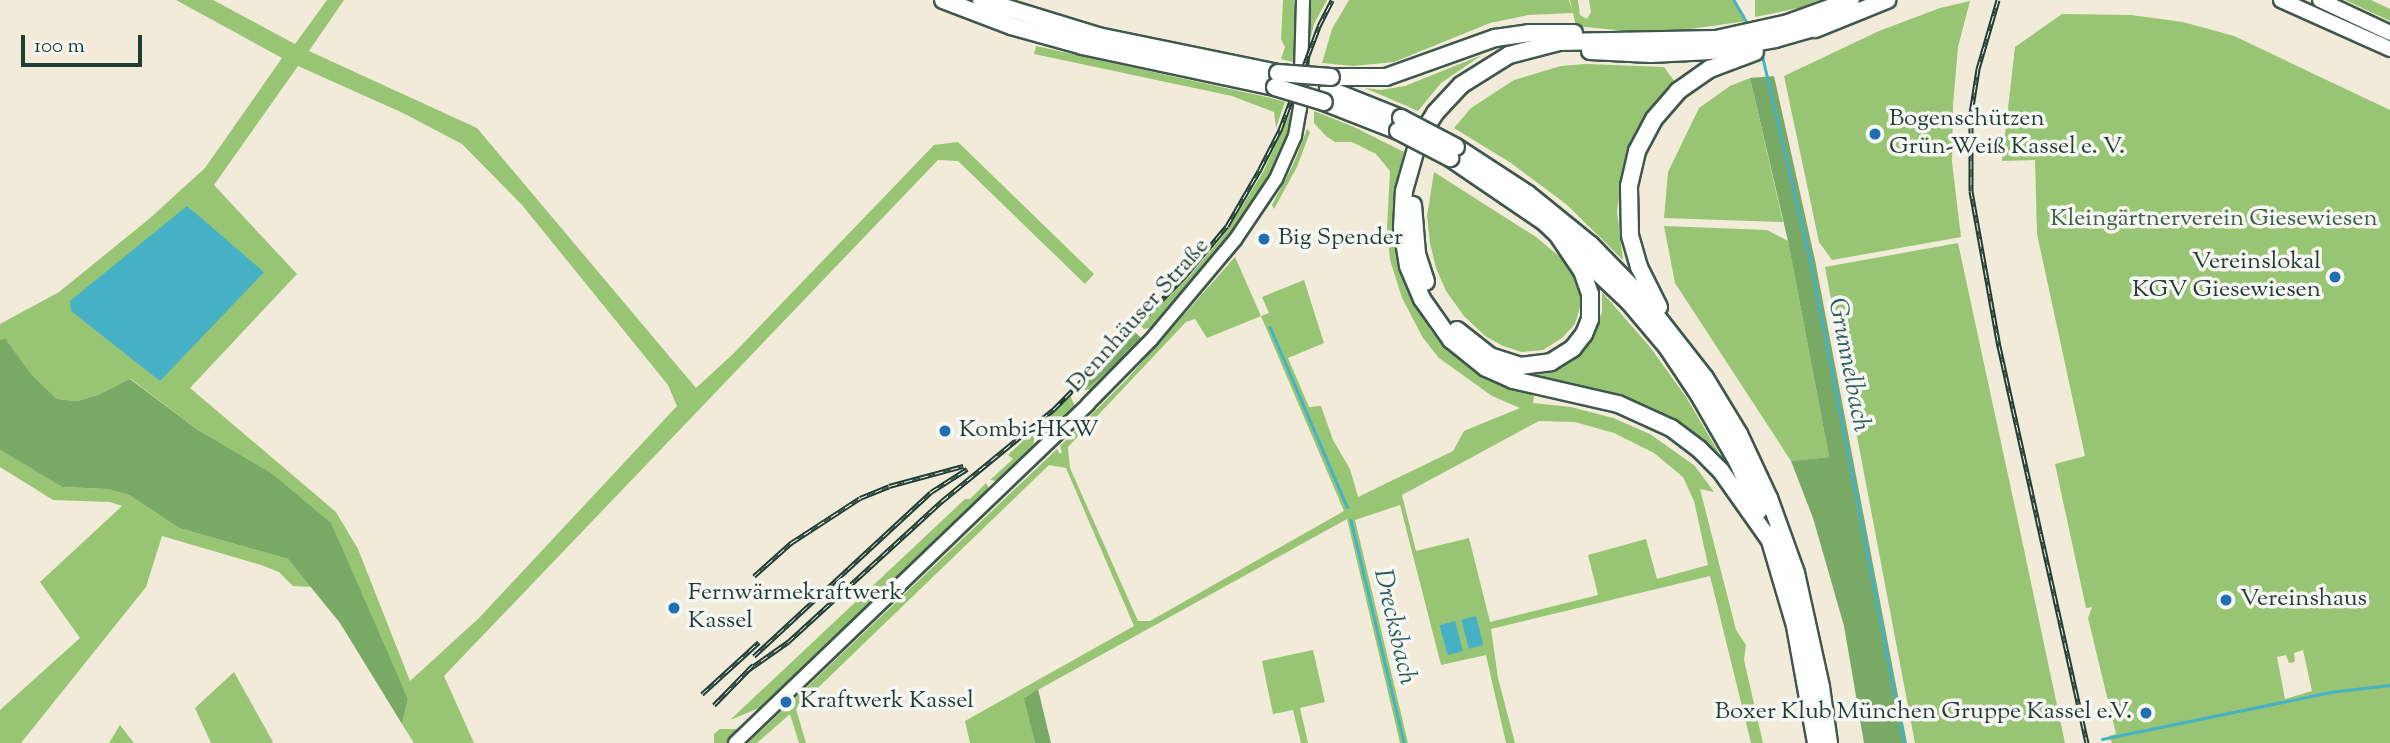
<!DOCTYPE html>
<html>
<head>
<meta charset="utf-8">
<style>
  body { margin:0 }
  #map { position:relative; width:2390px; height:743px; overflow:hidden; background:#f2ebd9; font-family:"Sorts Mill Goudy",serif }
  div>[style] { position:absolute }
  [style*='--x'] { left:calc(var(--x)*1px); top:calc(var(--y)*1px); width:calc(var(--w)*1px); rotate:calc(var(--a)*1deg) }
  .green>* { inset:0; background:#97c573 }
  .forest>* { inset:0; background:#79aa65 }
  .water>* { inset:0; background:#46b1c4; transform-origin:0 0 }
  .stream>* { height:2.5px; margin:-1.25px; padding:0 1.25px; transform-origin:1.25px; border-radius:1.25px; background:#46b1c4 }
  .roads { filter:drop-shadow(2px 0 #3f574d) drop-shadow(-2px 0 #3f574d) drop-shadow(0 2px #3f574d) drop-shadow(0 -2px #3f574d) }
  .secondary>* { height:12px; margin:-6px; padding:0 6px; transform-origin:6px; border-radius:6px; background:#fff }
  .primary>* { height:14px; margin:-7px; padding:0 7px; transform-origin:7px; border-radius:7px; background:#fff }
  .highway>* { height:16px; margin:-8px; padding:0 8px; transform-origin:8px; border-radius:8px; background:#fff }
  .rail>* { height:5px; margin-top:-2.5px; transform-origin:0; background:repeating-linear-gradient(90deg,#f6f6f2 0 8px,#1f3d34 0 16px); box-sizing:border-box; border-block:2px solid #1f3d34 }
  .bridges { filter:drop-shadow(2px 0 #3f574d) drop-shadow(-2px 0 #3f574d) drop-shadow(0 2px #3f574d) drop-shadow(0 -2px #3f574d) }
  .highway-bridge>* { height:16px; margin:-8px; padding:0 8px; transform-origin:8px; border-radius:8px; background:#fff }
  .dots>* { width:19px; height:19px; translate:-50% -50%; box-sizing:border-box; border:4px solid #f6f6f2; border-radius:50% }
  span { translate:-50% -50%; white-space:nowrap; text-align:center; line-height:1.15; -webkit-text-stroke:7px #f6f6f2; paint-order:stroke }
  .poi-label { font-size:24px; color:#1f3d34 }
  .left { translate:0 -50%; text-align:left }
  .right { translate:-100% -50%; text-align:right }
  .park-label { font-size:24px; color:#3d5f44 }
  .street-label { font-size:24px; color:#1f3d34 }
  .water-label { font-size:26px; color:#2b605f; font-style:italic }
  .scale { position:absolute; left:21px; top:35px; width:121px; height:32px; box-sizing:border-box; border:4px solid #1f3d34; border-top:0; padding-left:9px; font-size:21px; line-height:24px; white-space:nowrap; color:#1f3d34; -webkit-text-stroke:5px #f6f6f2; paint-order:stroke }
</style>
</head>
<body>
<div id="map">
  <div class="green">
    <div style="clip-path:polygon(evenodd,176px 0,213px 0,295px 44px,327px 0,344px 0,309px 51px,477px 128px,696px 388px,733px 354px,934px 145px,958px 142px,1094px 274px,1085px 284px,958px 161px,938px 160px,444px 676px,474px 743px,414px 743px,402px 724px,408px 699px,383px 644px,293px 493px,270px 472px,198px 430px,131px 379px,98px 395px,77px 401px,57px 399px,32px 375px,5px 338px,0 340px,0 324px,59px 292px,149px 219px,205px 168px,282px 58px,176px 0,298px 66px,403px 113px,462px 144px,522px 205px,668px 385px,677px 406px,479px 618px,410px 681px,358px 549px,336px 512px,190px 388px,297px 274px,214px 185px,298px 66px)"></div>
    <div style="clip-path:polygon(1283px 0,1297px 0,1297px 63px,1281px 59px,1285px 47px,1281px 39px)"></div>
    <div style="clip-path:polygon(1310px 0,1327px 0,1314px 24px,1310px 41px)"></div>
    <div style="clip-path:polygon(1349px 0,1569px 0,1572px 11px,1570px 0,1578px 0,1580px 15px,1587px 19px,1591px 12px,1589px 0,1734px 0,1747px 21px,1675px 31px,1626px 31px,1576px 26px,1573px 13px,1528px 15px,1490px 23px,1394px 62px,1353px 66px,1322px 63px,1332px 29px)"></div>
    <div style="clip-path:polygon(1755px 0,1819px 0,1799px 8px,1755px 17px)"></div>
    <div style="clip-path:polygon(2345px 0,2371px 0,2390px 9px,2390px 21px)"></div>
    <div style="clip-path:polygon(1970px 1px,1958px 47px,1953px 105px,1952px 162px,1961px 237px,1832px 260px,1819px 242px,1784px 76px,1879px 31px,1940px 8px)"></div>
    <div style="clip-path:polygon(evenodd,2062px 14px,2131px 15px,2183px 22px,2234px 36px,2390px 110px,2390px 743px,2112px 743px,2109px 736px,2116px 734px,2088px 618px,2092px 607px,2086px 608px,2055px 464px,2085px 456px,2037px 234px,2035px 160px,2002px 161px,2015px 47px,2062px 14px,2303px 650px,2312px 691px,2285px 699px,2277px 657px,2286px 655px,2289px 663px,2295px 662px,2294px 653px,2303px 650px)"></div>
    <div style="clip-path:polygon(1036px 46px,1271px 98px,1285px 102px,1276px 128px,1274px 112px,1232px 96px,1034px 54px)"></div>
    <div style="clip-path:polygon(1482px 55px,1441px 83px,1418px 111px,1365px 88px,1381px 90px,1405px 86px)"></div>
    <div style="clip-path:polygon(1586px 64px,1664px 67px,1675px 82px,1636px 130px,1625px 158px,1617px 211px,1623px 260px,1566px 204px,1511px 163px,1454px 128px,1471px 108px,1514px 80px,1561px 66px)"></div>
    <div style="clip-path:polygon(1750px 78px,1783px 222px,1664px 218px,1668px 172px,1699px 108px,1730px 86px)"></div>
    <div style="clip-path:polygon(1292px 109px,1294px 110px,1282px 155px,1252px 209px,1155px 327px,1144px 329px,1140px 325px,1187px 279px,1227px 231px,1263px 172px)"></div>
    <div style="clip-path:polygon(evenodd,1314px 111px,1354px 127px,1404px 152px,1395px 188px,1393px 229px,1398px 260px,1409px 295px,1431px 331px,1451px 352px,1496px 383px,1534px 395px,1533px 403px,1571px 407px,1613px 418px,1650px 434px,1695px 466px,1714px 492px,1700px 489px,1736px 630px,1746px 645px,1744px 660px,1763px 743px,1751px 743px,1710px 576px,1491px 629px,1498px 678px,1515px 743px,1506px 743px,1486px 655px,1441px 665px,1400px 505px,1355px 520px,1408px 743px,1400px 743px,1347px 519px,1025px 697px,1035px 743px,970px 743px,965px 721px,1134px 626px,1066px 468px,1049px 465px,796px 709px,806px 743px,799px 743px,790px 714px,757px 743px,748px 743px,1057px 449px,1060px 454px,1062px 452px,1060px 446px,1127px 379px,1235px 257px,1261px 316px,1269px 313px,1262px 297px,1304px 280px,1324px 343px,1288px 358px,1309px 407px,1321px 406px,1333px 440px,1350px 469px,1358px 497px,1453px 451px,1464px 431px,1520px 408px,1492px 396px,1439px 358px,1423px 338px,1402px 298px,1390px 260px,1387px 228px,1390px 171px,1376px 154px,1352px 142px,1335px 142px,1326px 136px,1314px 123px,1314px 111px,1261px 316px,1344px 511px,1150px 621px,1138px 621px,1070px 468px,1068px 447px,1186px 322px,1195px 319px,1207px 338px,1261px 316px,1314px 111px,1539px 421px,1575px 422px,1614px 433px,1654px 453px,1683px 477px,1694px 501px,1708px 565px,1657px 579px,1646px 539px,1588px 555px,1598px 595px,1490px 622px,1469px 538px,1416px 551px,1402px 495px,1539px 421px)"></div>
    <div style="clip-path:polygon(1307px 129px,1310px 132px,1297px 167px,1274px 209px,1272px 205px,1294px 163px)"></div>
    <div style="clip-path:polygon(1434px 172px,1536px 237px,1566px 262px,1577px 279px,1583px 297px,1575px 324px,1562px 338px,1543px 350px,1522px 352px,1503px 346px,1485px 336px,1464px 316px,1446px 291px,1436px 268px,1430px 243px,1427px 216px)"></div>
    <div style="clip-path:polygon(1664px 226px,1767px 230px,1788px 241px,1829px 457px,1791px 461px,1675px 283px)"></div>
    <div style="clip-path:polygon(1958px 243px,2019px 526px,2065px 743px,1915px 743px,1825px 267px)"></div>
    <div style="clip-path:polygon(1602px 292px,1650px 347px,1686px 397px,1719px 453px,1677px 422px,1627px 397px,1528px 375px,1544px 374px,1561px 367px,1589px 343px,1602px 312px)"></div>
    <div style="clip-path:polygon(1141px 338px,1141px 343px,1135px 350px,1095px 389px,1085px 390px,1119px 362px,1124px 352px)"></div>
    <div style="clip-path:polygon(1070px 396px,1076px 408px,1069px 417px,1054px 419px,1034px 439px,1033px 452px,1002px 482px,990px 480px,1013px 459px,1008px 455px)"></div>
    <div style="clip-path:polygon(0 450px,62px 487px,108px 489px,129px 495px,179px 528px,288px 559px,311px 587px,293px 586px,279px 572px,261px 565px,162px 536px,146px 587px,21px 743px,0 743px,0 710px,80px 638px,40px 582px,122px 506px,110px 502px,53px 500px,0 467px)"></div>
    <div style="clip-path:polygon(986px 483px,991px 492px,764px 706px,730px 720px,965px 499px,970px 499px)"></div>
    <div style="clip-path:polygon(1313px 650px,1325px 702px,1300px 708px,1308px 743px,1301px 743px,1293px 710px,1273px 714px,1262px 661px)"></div>
    <div style="clip-path:polygon(234px 672px,273px 742px,271px 743px,211px 743px,195px 708px)"></div>
    <div style="clip-path:polygon(120px 725px,134px 743px,109px 743px)"></div>
    <div style="clip-path:polygon(720px 729px,738px 729px,740px 733px,728px 743px,714px 743px,714px 734px)"></div>
  </div>
  <div class="forest">
    <div style="clip-path:polygon(1774px 76px,1815px 260px,1907px 743px,1864px 743px,1844px 626px,1813px 518px,1791px 461px,1829px 457px,1788px 241px,1750px 78px)"></div>
    <div style="clip-path:polygon(1135px 332px,1141px 338px,1125px 352px,1119px 362px,1085px 390px,1079px 387px)"></div>
    <div style="clip-path:polygon(5px 338px,32px 375px,57px 399px,77px 401px,98px 395px,130px 379px,198px 430px,270px 472px,331px 523px,408px 699px,402px 724px,340px 623px,288px 559px,179px 528px,129px 495px,108px 489px,62px 487px,0 450px,0 340px)"></div>
    <div style="clip-path:polygon(1038px 689px,1051px 743px,1035px 743px,1024px 698px)"></div>
  </div>
  <div class="water">
    <div style="clip-path:polygon(187px 206px,264px 272px,160px 381px,71px 311px,70px 301px)"></div>
    <div style="left:1476px;top:616px;width:30px;height:15px;rotate:76deg"></div>
    <div style="left:1455px;top:621px;width:31px;height:16px;rotate:75deg"></div>
  </div>
  <div class="stream">
    <div style="--x:1734;--y:0;--w:30;--a:60"></div>
    <div style="--x:1762;--y:54;--w:210;--a:76.8"></div>
    <div style="--x:1810;--y:258;--w:494;--a:79"></div>
    <div style="--x:1270;--y:327;--w:196;--a:66.8"></div>
    <div style="--x:1351;--y:520;--w:229;--a:76.6"></div>
    <div style="--x:2102;--y:739;--w:233;--a:-11.6"></div>
    <div style="--x:2330;--y:692;--w:60;--a:-6.7"></div>
  </div>
  <div class="roads">
    <div class="secondary">
      <div style="--x:735;--y:743;--w:489;--a:-43.8"></div>
      <div style="--x:1088;--y:404;--w:90;--a:-45.5"></div>
      <div style="--x:1151;--y:340;--w:131;--a:-50"></div>
      <div style="--x:1235;--y:240;--w:73;--a:-56.1"></div>
      <div style="--x:1276;--y:179;--w:47;--a:-66.2"></div>
      <div style="--x:1295;--y:136;--w:27;--a:-80"></div>
      <div style="--x:1300;--y:109;--w:109;--a:-88.4"></div>
    </div>
    <div class="primary">
      <div style="--x:2281;--y:0;--w:120;--a:24.2"></div>
      <div style="--x:2320;--y:0;--w:77;--a:25.2"></div>
    </div>
    <div class="highway">
      <div style="--x:943;--y:0;--w:73;--a:20.9"></div>
      <div style="--x:1011;--y:26;--w:75;--a:15.5"></div>
      <div style="--x:1083;--y:46;--w:196;--a:12.1"></div>
      <div style="--x:981;--y:0;--w:122;--a:17.1"></div>
      <div style="--x:1098;--y:36;--w:184;--a:11.6"></div>
      <div style="--x:1815;--y:29;--w:78;--a:-21.9"></div>
      <div style="--x:1590;--y:51;--w:61;--a:2.8"></div>
      <div style="--x:1651;--y:54;--w:60;--a:-2.9"></div>
      <div style="--x:1711;--y:51;--w:65;--a:-10.6"></div>
      <div style="--x:1775;--y:39;--w:51;--a:-15.9"></div>
      <div style="--x:1331;--y:77;--w:55;--a:0"></div>
      <div style="--x:1386;--y:77;--w:116;--a:-19.7"></div>
      <div style="--x:1495;--y:38;--w:34;--a:-8"></div>
      <div style="--x:1529;--y:33;--w:45;--a:0"></div>
      <div style="--x:1328;--y:89;--w:79;--a:21.7"></div>
      <div style="--x:1324;--y:102;--w:79;--a:21.4"></div>
      <div style="--x:1456;--y:147;--w:86;--a:33.1"></div>
      <div style="--x:1528;--y:194;--w:81;--a:39"></div>
      <div style="--x:1591;--y:245;--w:70;--a:45.6"></div>
      <div style="--x:1640;--y:295;--w:105;--a:51.9"></div>
      <div style="--x:1705;--y:378;--w:66;--a:58.7"></div>
      <div style="--x:1739;--y:434;--w:71;--a:64.9"></div>
      <div style="--x:1769;--y:498;--w:80;--a:70.2"></div>
      <div style="--x:1796;--y:573;--w:117;--a:77.6"></div>
      <div style="--x:1821;--y:687;--w:57;--a:81.9"></div>
      <div style="--x:1450;--y:158;--w:114;--a:34.2"></div>
      <div style="--x:1544;--y:222;--w:117;--a:43.3"></div>
      <div style="--x:1629;--y:302;--w:59;--a:49.8"></div>
      <div style="--x:1667;--y:347;--w:58;--a:56.3"></div>
      <div style="--x:1699;--y:395;--w:76;--a:60.1"></div>
      <div style="--x:1737;--y:461;--w:54;--a:65.8"></div>
      <div style="--x:1413;--y:205;--w:49;--a:85.3"></div>
      <div style="--x:1417;--y:254;--w:29;--a:72"></div>
      <div style="--x:1659;--y:307;--w:45;--a:-116.6"></div>
      <div style="--x:1639;--y:267;--w:33;--a:-106"></div>
      <div style="--x:1630;--y:235;--w:49;--a:-91.2"></div>
      <div style="--x:1629;--y:186;--w:36;--a:-77"></div>
      <div style="--x:1637;--y:151;--w:36;--a:-62"></div>
      <div style="--x:1654;--y:119;--w:37;--a:-49"></div>
      <div style="--x:1678;--y:91;--w:39;--a:-35"></div>
      <div style="--x:1710;--y:69;--w:48;--a:-20.7"></div>
      <div style="--x:1457;--y:330;--w:42;--a:38.2"></div>
      <div style="--x:1490;--y:356;--w:32;--a:18"></div>
      <div style="--x:1520;--y:366;--w:31;--a:-7"></div>
      <div style="--x:1551;--y:362;--w:26;--a:-32"></div>
      <div style="--x:1573;--y:348;--w:18;--a:-52"></div>
      <div style="--x:1584;--y:334;--w:16;--a:-68"></div>
      <div style="--x:1590;--y:319;--w:25;--a:-90"></div>
      <div style="--x:1590;--y:294;--w:24;--a:-109"></div>
      <div style="--x:1582;--y:271;--w:45;--a:-124"></div>
      <div style="--x:1768;--y:534;--w:96;--a:73.6"></div>
      <div style="--x:1795;--y:626;--w:119;--a:79.8"></div>
      <div style="--x:1771;--y:542;--w:87;--a:-125.2"></div>
      <div style="--x:1721;--y:471;--w:31;--a:-135"></div>
      <div style="--x:1699;--y:449;--w:35;--a:-143"></div>
      <div style="--x:1671;--y:428;--w:58;--a:-155.6"></div>
      <div style="--x:1618;--y:404;--w:108;--a:-167.1"></div>
      <div style="--x:1513;--y:380;--w:30;--a:-156"></div>
      <div style="--x:1486;--y:368;--w:45;--a:-141.3"></div>
      <div style="--x:1451;--y:340;--w:50;--a:-125.3"></div>
      <div style="--x:1422;--y:299;--w:36;--a:-113"></div>
      <div style="--x:1408;--y:266;--w:38;--a:-99"></div>
      <div style="--x:1402;--y:228;--w:37;--a:-87"></div>
      <div style="--x:1404;--y:191;--w:55;--a:-74.2"></div>
      <div style="--x:1419;--y:138;--w:30;--a:-57"></div>
      <div style="--x:1435;--y:113;--w:38;--a:-47"></div>
      <div style="--x:1461;--y:85;--w:57;--a:-32"></div>
      <div style="--x:1509;--y:55;--w:52;--a:-14.6"></div>
      <div style="--x:1559;--y:42;--w:157;--a:-1.1"></div>
      <div style="--x:1716;--y:39;--w:74;--a:-12.5"></div>
      <div style="--x:1788;--y:23;--w:67;--a:-20.1"></div>
    </div>
  </div>
  <div class="rail">
    <div style="--x:1998;--y:0;--w:72;--a:106.2"></div>
    <div style="--x:1978;--y:69;--w:45;--a:99"></div>
    <div style="--x:1971;--y:113;--w:78;--a:90"></div>
    <div style="--x:1971;--y:191;--w:158;--a:79.8"></div>
    <div style="--x:1999;--y:346;--w:407;--a:77.5"></div>
    <div style="--x:754;--y:576;--w:50;--a:-41.7"></div>
    <div style="--x:791;--y:543;--w:82;--a:-33.1"></div>
    <div style="--x:860;--y:498;--w:31;--a:-22"></div>
    <div style="--x:889;--y:486;--w:77;--a:-15.1"></div>
    <div style="--x:754;--y:656;--w:241;--a:-42.8"></div>
    <div style="--x:931;--y:492;--w:43;--a:-32.6"></div>
    <div style="--x:748;--y:670;--w:49;--a:-35"></div>
    <div style="--x:788;--y:642;--w:209;--a:-42.5"></div>
    <div style="--x:942;--y:501;--w:145;--a:-39.4"></div>
    <div style="--x:1054;--y:409;--w:187;--a:-45.4"></div>
    <div style="--x:1185;--y:276;--w:65;--a:-50"></div>
    <div style="--x:1227;--y:226;--w:66;--a:-59.9"></div>
    <div style="--x:1260;--y:169;--w:44;--a:-62.9"></div>
    <div style="--x:1280;--y:130;--w:111;--a:-69.4"></div>
    <div style="--x:1319;--y:26;--w:29;--a:-63"></div>
    <div style="--x:702;--y:694;--w:77;--a:-42.4"></div>
    <div style="--x:714;--y:705;--w:56;--a:-45.7"></div>
  </div>
  <div class="bridges">
    <div class="highway-bridge">
      <div style="--x:1278;--y:73;--w:53;--a:4.3"></div>
      <div style="--x:1275;--y:87;--w:51;--a:17"></div>
      <div style="--x:1401;--y:118;--w:62;--a:27.8"></div>
      <div style="--x:1398;--y:131;--w:59;--a:27.4"></div>
    </div>
  </div>
  <div class="dots">
    <div style="left:1875px;top:134px;background:#1f6fb2"></div>
    <div style="left:1264px;top:239px;background:#1f6fb2"></div>
    <div style="left:2335px;top:277px;background:#1f6fb2"></div>
    <div style="left:945px;top:431px;background:#1f6fb2"></div>
    <div style="left:2226px;top:600px;background:#1f6fb2"></div>
    <div style="left:674px;top:608px;background:#1f6fb2"></div>
    <div style="left:786px;top:702px;background:#1f6fb2"></div>
    <div style="left:2146px;top:713px;background:#1f6fb2"></div>
  </div>
  <div class="poi-label">
    <span class="left" style="left:1889px;top:134px">Bogenschützen<br>Grün-Weiß Kassel e. V.</span>
    <span class="left" style="left:1278px;top:239px">Big Spender</span>
    <span class="right" style="left:2321px;top:277px">Vereinslokal<br>KGV Giesewiesen</span>
    <span class="left" style="left:959px;top:431px">Kombi-HKW</span>
    <span class="left" style="left:688px;top:608px">Fernwärmekraftwerk<br>Kassel</span>
    <span class="left" style="left:2240px;top:600px">Vereinshaus</span>
    <span class="left" style="left:800px;top:702px">Kraftwerk Kassel</span>
    <span class="right" style="left:2132px;top:713px">Boxer Klub München Gruppe Kassel e.V.</span>
  </div>
  <div class="park-label">
    <span style="left:2214px;top:220px">Kleingärtnerverein Giesewiesen</span>
  </div>
  <div class="street-label">
    <span style="left:1139px;top:316px;rotate:-48deg">Dennhäuser Straße</span>
  </div>
  <div class="water-label">
    <span style="left:1848px;top:365px;rotate:79deg">Grunnelbach</span>
    <span style="left:1394px;top:627px;rotate:77deg">Drecksbach</span>
  </div>
  <div class="scale">100 m</div>
</div>
</body>
</html>
